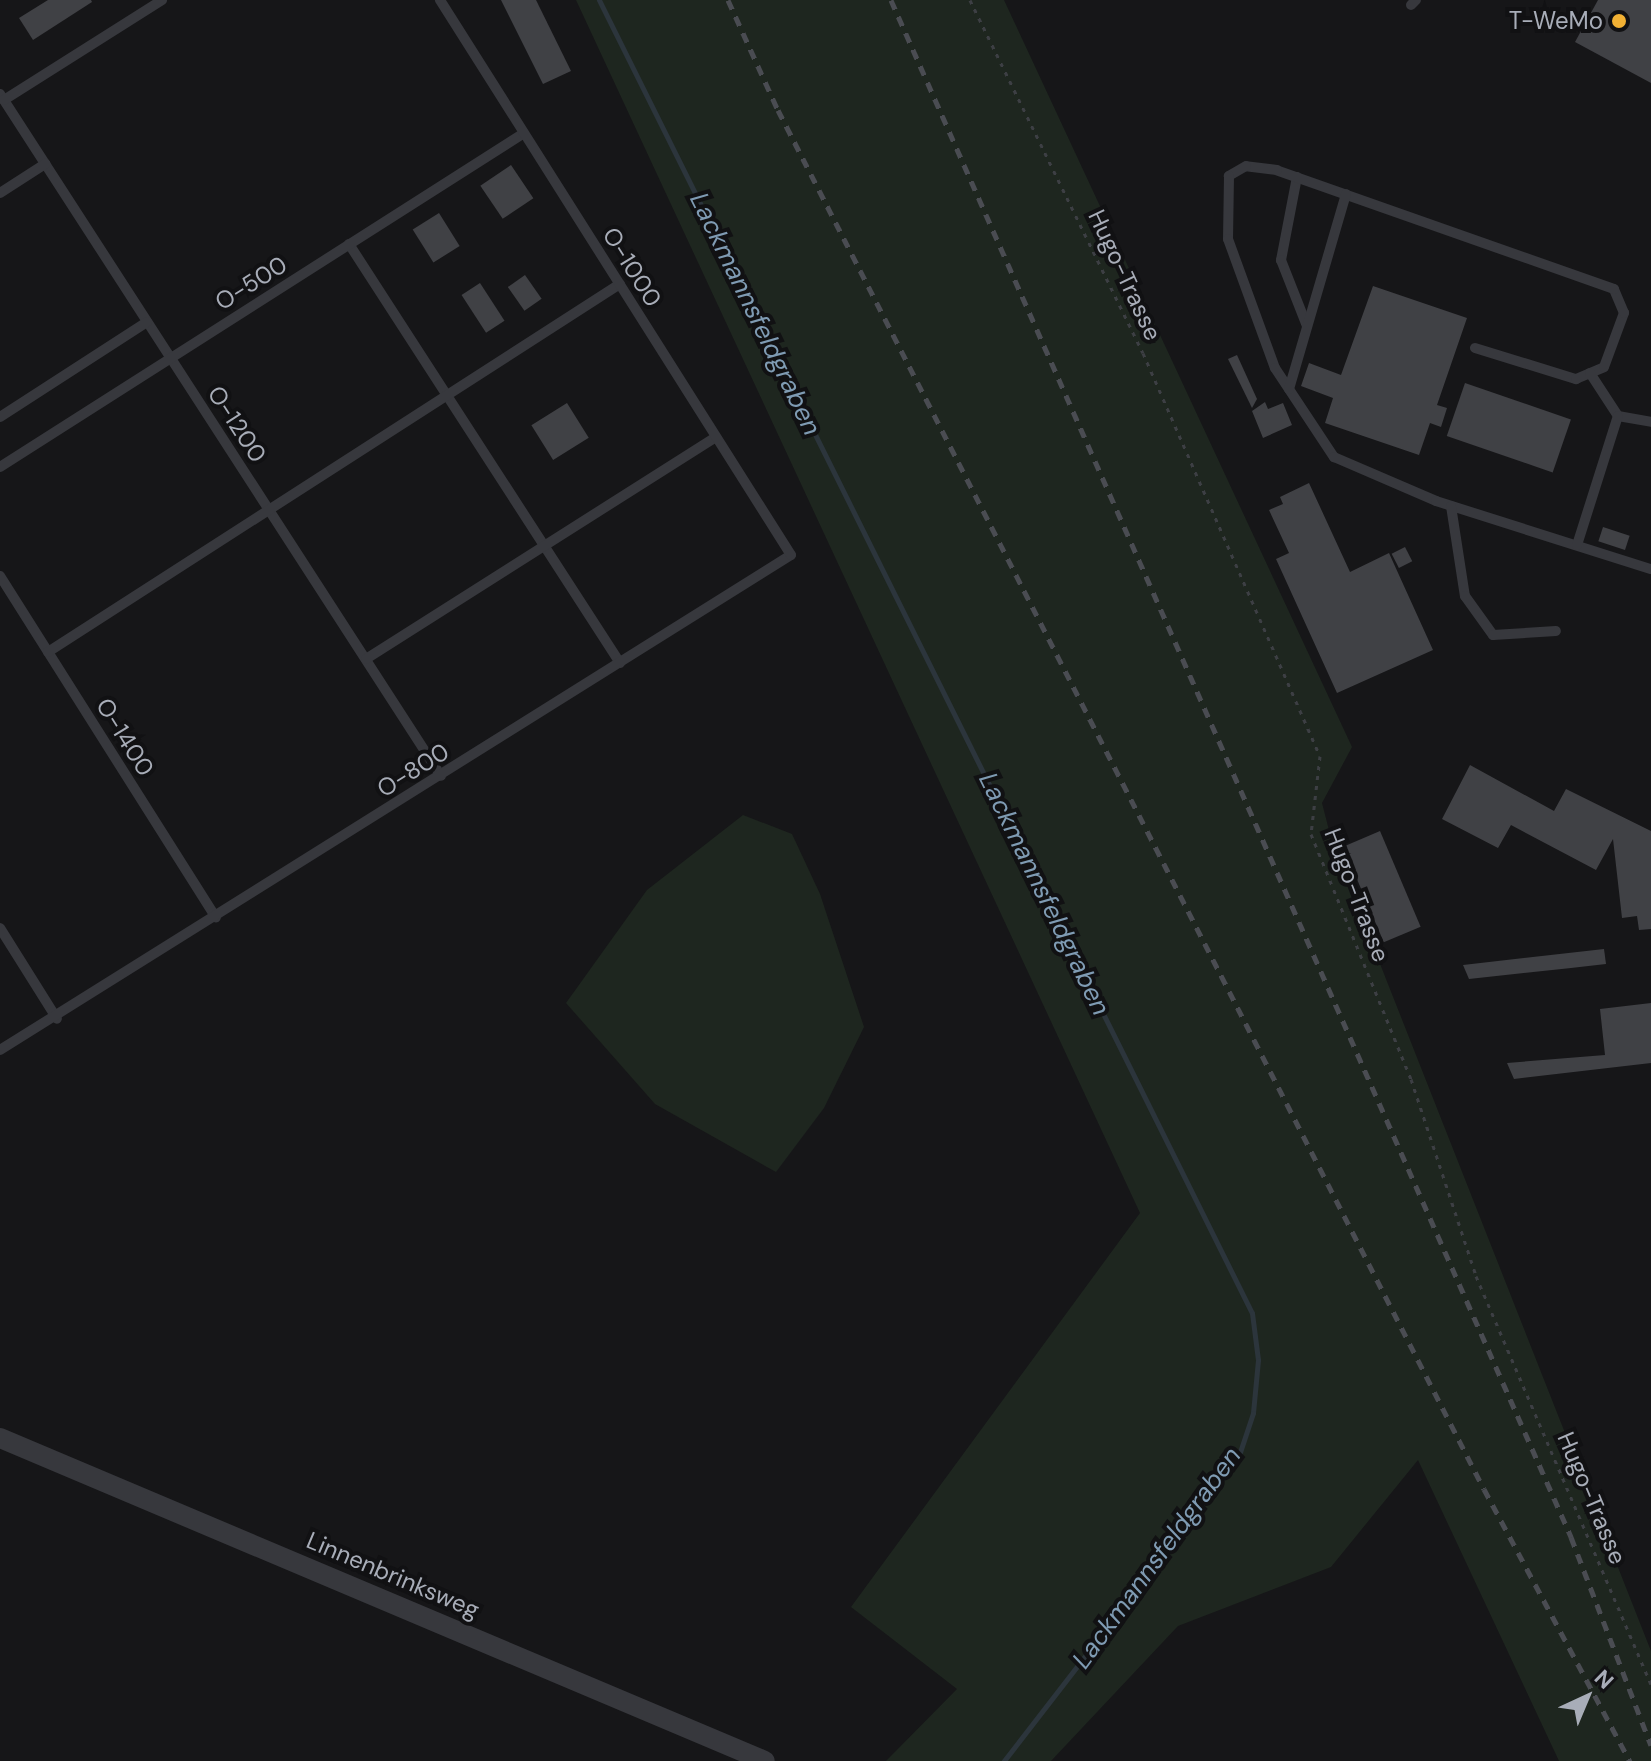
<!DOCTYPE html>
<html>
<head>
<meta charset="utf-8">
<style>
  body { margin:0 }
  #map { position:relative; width:1651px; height:1761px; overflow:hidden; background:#161618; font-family:"DM Sans",sans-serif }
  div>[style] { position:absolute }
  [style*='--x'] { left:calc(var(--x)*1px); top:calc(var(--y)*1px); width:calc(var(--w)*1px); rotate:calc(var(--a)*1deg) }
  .green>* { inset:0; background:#1e261f }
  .stream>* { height:5px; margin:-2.5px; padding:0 2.5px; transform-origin:2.5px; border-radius:2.5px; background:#2c353c }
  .building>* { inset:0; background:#404145; transform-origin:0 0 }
  .path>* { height:3px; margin-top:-1.5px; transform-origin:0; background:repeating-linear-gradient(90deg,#3d3f44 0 4px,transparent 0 10px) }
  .service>* { height:10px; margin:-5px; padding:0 5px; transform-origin:5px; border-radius:5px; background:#37383d }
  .minor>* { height:20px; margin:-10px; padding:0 10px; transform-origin:10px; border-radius:10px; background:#37383d }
  .rail>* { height:5px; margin-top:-2.5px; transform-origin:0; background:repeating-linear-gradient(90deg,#4a4c52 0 10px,transparent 0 18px) }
  .dots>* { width:22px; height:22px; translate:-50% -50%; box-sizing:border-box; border:4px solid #111113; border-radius:50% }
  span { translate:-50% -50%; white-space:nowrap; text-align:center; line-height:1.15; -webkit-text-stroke:8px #111113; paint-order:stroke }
  .poi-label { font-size:24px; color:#a8adb8 }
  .right { translate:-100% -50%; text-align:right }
  .street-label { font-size:24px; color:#a8adb8 }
  .water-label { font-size:26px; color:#7f9bb3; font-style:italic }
  .north { position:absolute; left:1547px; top:1657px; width:80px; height:80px; -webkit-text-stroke:6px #111113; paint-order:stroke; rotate:44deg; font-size:22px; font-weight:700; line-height:32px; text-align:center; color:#a8adb8 }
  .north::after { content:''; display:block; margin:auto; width:28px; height:36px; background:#a8adb8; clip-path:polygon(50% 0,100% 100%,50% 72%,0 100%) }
</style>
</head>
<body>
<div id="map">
  <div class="green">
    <div style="clip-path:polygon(576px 0,1004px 0,1352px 747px,1322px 803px,1332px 842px,1651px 1651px,1651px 1761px,1559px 1761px,1418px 1460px,1331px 1567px,1178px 1626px,1051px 1761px,886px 1761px,957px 1689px,851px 1607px,1140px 1213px)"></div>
    <div style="clip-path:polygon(743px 815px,792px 834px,820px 894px,864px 1027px,824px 1108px,776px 1172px,655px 1104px,566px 1003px,647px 890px)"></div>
  </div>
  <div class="stream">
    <div style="--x:599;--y:0;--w:1466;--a:63.56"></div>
    <div style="--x:1252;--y:1313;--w:47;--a:82.7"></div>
    <div style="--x:1258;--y:1360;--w:53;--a:95.4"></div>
    <div style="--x:1253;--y:1413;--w:47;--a:108.4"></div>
    <div style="--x:1238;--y:1458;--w:383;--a:127.7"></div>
  </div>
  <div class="building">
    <div style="clip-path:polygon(48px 0,91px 0,92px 2px,33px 40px,19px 18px)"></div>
    <div style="clip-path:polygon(501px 0,536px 0,571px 71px,543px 84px)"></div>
    <div style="clip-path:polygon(1598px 0,1651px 0,1651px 83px,1575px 42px)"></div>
    <div style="left:511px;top:165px;width:40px;height:37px;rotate:56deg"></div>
    <div style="left:439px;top:213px;width:39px;height:31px;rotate:58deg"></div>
    <div style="left:525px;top:275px;width:29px;height:21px;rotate:55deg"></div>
    <div style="left:480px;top:283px;width:45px;height:22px;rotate:57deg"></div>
    <div style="clip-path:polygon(1373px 286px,1467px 318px,1437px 405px,1447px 408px,1441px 427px,1430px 423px,1419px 455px,1325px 423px,1333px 398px,1301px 386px,1309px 363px,1341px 375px)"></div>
    <div style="clip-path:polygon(1237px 355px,1257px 399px,1252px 408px,1228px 359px)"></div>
    <div style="left:1465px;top:383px;width:112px;height:56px;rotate:19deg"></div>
    <div style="clip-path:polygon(1265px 402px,1268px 409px,1283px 403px,1292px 425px,1263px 438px,1252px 411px)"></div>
    <div style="left:567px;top:403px;width:41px;height:42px;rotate:58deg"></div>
    <div style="clip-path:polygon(1309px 483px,1350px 572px,1389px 553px,1433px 650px,1337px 693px,1276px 559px,1289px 553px,1269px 510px,1283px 504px,1280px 497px)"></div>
    <div style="left:1603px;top:527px;width:28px;height:15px;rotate:18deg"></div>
    <div style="left:1405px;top:547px;width:16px;height:15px;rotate:63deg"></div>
    <div style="clip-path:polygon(1470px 765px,1554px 811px,1566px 789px,1651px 831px,1651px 929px,1639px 930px,1637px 916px,1622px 918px,1613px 839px,1596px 870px,1511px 825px,1498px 848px,1442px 819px)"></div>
    <div style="left:1380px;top:831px;width:104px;height:40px;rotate:67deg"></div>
    <div style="clip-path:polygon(1604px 949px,1606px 964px,1571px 968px,1469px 979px,1463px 965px)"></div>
    <div style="clip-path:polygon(1651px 1003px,1651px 1063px,1514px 1079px,1507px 1063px,1605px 1055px,1600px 1009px)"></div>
  </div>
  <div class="path">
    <div style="--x:970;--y:0;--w:393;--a:63.9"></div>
    <div style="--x:1143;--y:353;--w:440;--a:66.3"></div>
    <div style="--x:1320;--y:756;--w:79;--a:96.6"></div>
    <div style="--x:1311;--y:834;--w:265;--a:67.8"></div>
    <div style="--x:1411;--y:1079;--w:207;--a:71.7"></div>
    <div style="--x:1476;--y:1276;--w:444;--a:66.8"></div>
  </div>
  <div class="service">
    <div style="--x:1411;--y:5;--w:7;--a:-45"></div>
    <div style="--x:0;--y:94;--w:812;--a:57.11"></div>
    <div style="--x:4;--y:100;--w:187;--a:-32.3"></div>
    <div style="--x:1297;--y:177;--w:85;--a:100.9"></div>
    <div style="--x:1281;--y:260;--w:71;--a:68.5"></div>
    <div style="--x:0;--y:193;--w:54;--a:-32.8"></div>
    <div style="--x:349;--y:244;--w:499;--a:57.1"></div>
    <div style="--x:1475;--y:348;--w:106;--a:17.1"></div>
    <div style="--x:1576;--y:379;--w:30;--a:-23"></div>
    <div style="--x:1604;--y:367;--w:58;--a:-69.7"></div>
    <div style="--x:1624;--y:313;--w:26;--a:-113"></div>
    <div style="--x:1614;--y:289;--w:357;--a:-160.6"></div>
    <div style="--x:1277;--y:170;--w:31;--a:-173"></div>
    <div style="--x:1246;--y:166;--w:20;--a:150"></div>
    <div style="--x:1229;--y:176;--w:63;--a:90.9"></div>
    <div style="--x:1228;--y:239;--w:137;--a:70"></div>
    <div style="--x:1275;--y:368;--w:107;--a:56.5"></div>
    <div style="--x:1334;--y:457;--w:111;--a:23.3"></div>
    <div style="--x:1436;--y:501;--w:225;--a:17.6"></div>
    <div style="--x:1590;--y:373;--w:51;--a:56.9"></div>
    <div style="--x:1618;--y:416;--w:34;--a:10"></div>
    <div style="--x:1289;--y:389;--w:203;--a:-73.7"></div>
    <div style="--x:0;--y:417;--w:175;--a:-32.9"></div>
    <div style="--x:0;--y:467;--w:621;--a:-32.51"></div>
    <div style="--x:1451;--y:506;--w:91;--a:81.2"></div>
    <div style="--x:1465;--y:596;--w:48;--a:54.3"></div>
    <div style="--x:1493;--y:635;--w:63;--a:-3.6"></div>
    <div style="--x:1577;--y:545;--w:135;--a:-72.4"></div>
    <div style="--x:0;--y:576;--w:404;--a:57.7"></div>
    <div style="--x:48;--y:652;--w:680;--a:-32.76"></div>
    <div style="--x:366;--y:659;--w:414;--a:-32.4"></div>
    <div style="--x:0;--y:928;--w:107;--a:57.9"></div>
    <div style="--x:0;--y:1050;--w:933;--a:-32.04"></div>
    <div style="--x:791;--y:555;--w:657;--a:-122.31"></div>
  </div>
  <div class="minor">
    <div style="--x:0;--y:1438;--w:830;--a:22.89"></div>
  </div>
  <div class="rail">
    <div style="--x:728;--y:0;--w:121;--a:65.6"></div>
    <div style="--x:778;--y:110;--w:1549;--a:62.89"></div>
    <div style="--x:1484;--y:1489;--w:309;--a:61.8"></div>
    <div style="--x:891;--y:0;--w:1681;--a:66.13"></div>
    <div style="--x:1571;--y:1537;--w:223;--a:69"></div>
  </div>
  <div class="dots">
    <div style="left:1619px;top:21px;background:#f2b134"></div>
  </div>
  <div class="poi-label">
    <span class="right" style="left:1603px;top:21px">T-WeMo</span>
  </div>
  <div class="street-label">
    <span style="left:632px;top:267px;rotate:58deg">O-1000</span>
    <span style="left:1125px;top:275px;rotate:65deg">Hugo-Trasse</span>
    <span style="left:251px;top:283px;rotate:-32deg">O-500</span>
    <span style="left:237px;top:424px;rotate:57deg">O-1200</span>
    <span style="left:125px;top:737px;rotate:58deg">O-1400</span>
    <span style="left:413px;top:770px;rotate:-32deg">O-800</span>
    <span style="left:1357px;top:895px;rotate:69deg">Hugo-Trasse</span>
    <span style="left:1592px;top:1498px;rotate:67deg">Hugo-Trasse</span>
    <span style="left:393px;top:1575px;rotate:23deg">Linnenbrinksweg</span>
  </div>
  <div class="water-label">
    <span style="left:755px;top:314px;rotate:64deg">Lackmannsfeldgraben</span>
    <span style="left:1044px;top:894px;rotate:64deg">Lackmannsfeldgraben</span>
    <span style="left:1157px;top:1558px;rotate:-54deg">Lackmannsfeldgraben</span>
  </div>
  <div class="north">N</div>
</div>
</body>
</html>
